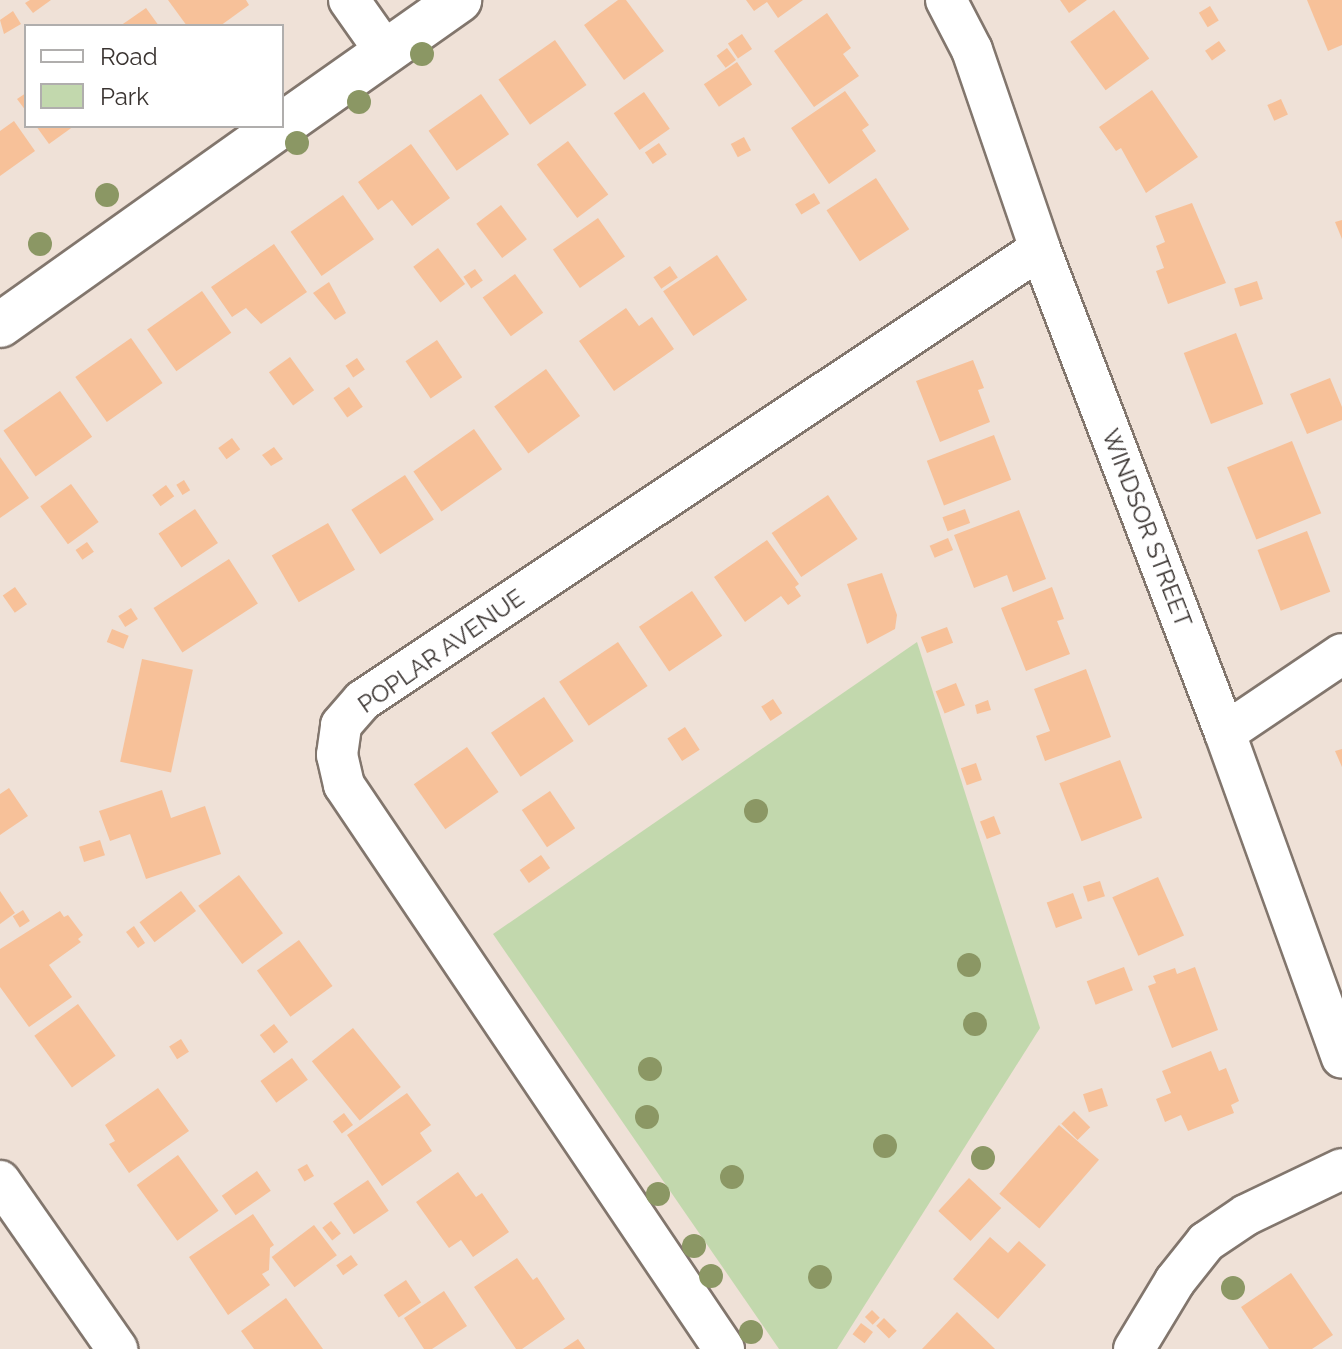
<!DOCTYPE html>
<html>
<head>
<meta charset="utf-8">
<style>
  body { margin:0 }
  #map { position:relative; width:1342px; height:1349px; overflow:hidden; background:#efe1d7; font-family:Raleway,sans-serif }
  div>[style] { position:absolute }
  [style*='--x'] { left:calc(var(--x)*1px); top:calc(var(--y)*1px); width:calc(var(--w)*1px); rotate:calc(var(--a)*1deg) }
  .green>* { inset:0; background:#c2d8ad }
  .building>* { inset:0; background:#f7c199; transform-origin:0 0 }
  .roads { filter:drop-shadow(2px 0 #82766d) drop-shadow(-2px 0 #82766d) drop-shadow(0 2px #82766d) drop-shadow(0 -2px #82766d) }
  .minor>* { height:40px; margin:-20px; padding:0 20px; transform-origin:20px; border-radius:20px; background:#fff }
  .tertiary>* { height:44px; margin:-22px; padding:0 22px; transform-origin:22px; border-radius:22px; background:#fff }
  .trees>* { width:24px; height:24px; margin:-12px; border-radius:50%; background:#8b9764 }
  span { translate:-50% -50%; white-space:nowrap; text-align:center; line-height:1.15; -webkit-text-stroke:7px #fff; paint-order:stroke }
  .street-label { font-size:24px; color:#3a3431 }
  .legend { position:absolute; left:24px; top:24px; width:260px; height:104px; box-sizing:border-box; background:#fff; border:2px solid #b0aead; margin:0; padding:10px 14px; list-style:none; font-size:24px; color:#3a3431 }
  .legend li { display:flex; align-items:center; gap:16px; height:40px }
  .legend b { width:40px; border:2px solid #b0aead }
</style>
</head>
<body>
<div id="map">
  <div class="green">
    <div style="clip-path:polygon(917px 642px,1040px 1028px,837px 1349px,779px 1349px,493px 934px)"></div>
  </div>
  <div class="building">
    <div style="clip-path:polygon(30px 0,51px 0,33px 13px,25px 3px)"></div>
    <div style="clip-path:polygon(168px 0,246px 0,249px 5px,220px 26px,187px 26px)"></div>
    <div style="clip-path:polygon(618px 0,626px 0,664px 51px,624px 80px,584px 25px)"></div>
    <div style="clip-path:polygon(746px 0,803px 0,778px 18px,767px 2px,754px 11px)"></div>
    <div style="clip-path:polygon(1060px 0,1087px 0,1069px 13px)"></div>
    <div style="clip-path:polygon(1307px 0,1342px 0,1342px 45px,1328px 51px)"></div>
    <div style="left:1210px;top:6px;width:17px;height:13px;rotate:59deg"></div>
    <div style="clip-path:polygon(146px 8px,159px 26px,120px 26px)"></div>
    <div style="left:1114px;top:10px;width:60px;height:54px;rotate:54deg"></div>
    <div style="clip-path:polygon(13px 11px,21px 24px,4px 34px,0 20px)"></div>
    <div style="clip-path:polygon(827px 13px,851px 48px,843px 54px,859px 76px,814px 107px,774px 51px)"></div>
    <div style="left:742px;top:34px;width:18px;height:17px;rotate:56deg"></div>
    <div style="left:555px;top:40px;width:55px;height:69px;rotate:55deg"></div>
    <div style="left:1219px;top:41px;width:12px;height:17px;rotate:55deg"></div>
    <div style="left:727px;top:48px;width:15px;height:13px;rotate:53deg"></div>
    <div style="left:737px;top:62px;width:27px;height:40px;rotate:56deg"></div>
    <div style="clip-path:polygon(1152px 90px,1198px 157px,1146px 193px,1121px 148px,1116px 151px,1099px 127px)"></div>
    <div style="clip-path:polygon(845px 91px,869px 125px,862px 130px,876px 151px,829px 184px,791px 128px)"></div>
    <div style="left:644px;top:92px;width:45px;height:37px;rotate:55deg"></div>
    <div style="clip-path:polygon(26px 93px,26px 111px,17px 99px)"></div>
    <div style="left:481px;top:94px;width:49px;height:64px;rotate:55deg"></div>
    <div style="left:1281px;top:99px;width:17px;height:15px;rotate:66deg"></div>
    <div style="clip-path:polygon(14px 121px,35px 151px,0 176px,0 131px)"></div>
    <div style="clip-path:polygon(36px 126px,74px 126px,49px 144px)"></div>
    <div style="left:744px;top:137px;width:15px;height:15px;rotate:62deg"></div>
    <div style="left:568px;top:141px;width:67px;height:39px;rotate:53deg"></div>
    <div style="left:659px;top:143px;width:14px;height:17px;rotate:56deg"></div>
    <div style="clip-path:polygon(411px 144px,450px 198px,412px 226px,392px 200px,378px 210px,358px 182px)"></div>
    <div style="left:876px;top:178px;width:61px;height:59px;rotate:57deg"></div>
    <div style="left:814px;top:193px;width:12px;height:22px;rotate:59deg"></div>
    <div style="left:343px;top:195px;width:54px;height:64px;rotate:55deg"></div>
    <div style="clip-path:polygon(1192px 203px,1226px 283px,1168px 304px,1156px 271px,1164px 268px,1156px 246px,1165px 242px,1155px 216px)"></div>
    <div style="left:501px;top:205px;width:43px;height:31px;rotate:53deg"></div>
    <div style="left:598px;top:218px;width:47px;height:55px;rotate:55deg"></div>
    <div style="clip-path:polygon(1342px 220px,1342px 239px,1335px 222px)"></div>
    <div style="clip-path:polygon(274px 244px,307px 292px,261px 324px,246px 308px,232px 317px,211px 287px)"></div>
    <div style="left:438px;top:248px;width:45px;height:31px;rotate:53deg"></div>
    <div style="left:717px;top:255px;width:54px;height:65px;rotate:56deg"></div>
    <div style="left:670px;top:266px;width:14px;height:20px;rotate:56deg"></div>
    <div style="left:475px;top:269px;width:14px;height:14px;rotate:56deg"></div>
    <div style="left:515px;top:274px;width:48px;height:40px;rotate:54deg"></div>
    <div style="left:1257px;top:281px;width:19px;height:24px;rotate:72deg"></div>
    <div style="clip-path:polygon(329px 282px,346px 313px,335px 320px,313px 293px)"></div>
    <div style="left:202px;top:291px;width:51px;height:67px;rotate:55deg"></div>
    <div style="clip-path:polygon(626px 308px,639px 326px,652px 317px,674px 349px,614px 391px,579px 341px)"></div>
    <div style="left:1236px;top:333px;width:76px;height:56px;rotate:69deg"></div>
    <div style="left:131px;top:338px;width:55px;height:68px;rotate:55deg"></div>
    <div style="left:437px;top:340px;width:45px;height:38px;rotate:56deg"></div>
    <div style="left:290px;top:357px;width:41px;height:26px;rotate:54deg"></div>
    <div style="left:357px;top:358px;width:14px;height:14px;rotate:56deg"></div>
    <div style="clip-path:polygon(973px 360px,984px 388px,978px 390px,990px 422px,940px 442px,916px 381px)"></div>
    <div style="left:546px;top:369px;width:58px;height:64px;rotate:54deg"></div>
    <div style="clip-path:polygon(1330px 378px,1342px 407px,1342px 420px,1307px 434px,1290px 394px)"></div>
    <div style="left:349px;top:387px;width:24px;height:19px;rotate:55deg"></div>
    <div style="left:60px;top:391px;width:56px;height:69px;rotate:55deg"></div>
    <div style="left:474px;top:429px;width:49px;height:74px;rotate:55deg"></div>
    <div style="left:994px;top:435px;width:48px;height:72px;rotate:69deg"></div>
    <div style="left:232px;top:438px;width:14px;height:17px;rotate:54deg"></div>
    <div style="left:1292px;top:441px;width:78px;height:70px;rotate:68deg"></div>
    <div style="clip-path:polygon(274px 447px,283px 459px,271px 466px,262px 455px)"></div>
    <div style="clip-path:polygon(0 457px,29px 498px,0 518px)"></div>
    <div style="left:405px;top:475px;width:53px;height:64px;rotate:57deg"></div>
    <div style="left:184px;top:480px;width:12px;height:9px;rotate:59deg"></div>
    <div style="left:71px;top:484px;width:47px;height:38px;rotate:54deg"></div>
    <div style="left:166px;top:485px;width:14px;height:17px;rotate:54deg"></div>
    <div style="left:828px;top:495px;width:53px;height:68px;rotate:56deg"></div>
    <div style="left:195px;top:509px;width:41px;height:44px;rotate:56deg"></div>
    <div style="left:965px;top:509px;width:15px;height:24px;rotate:70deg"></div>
    <div style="clip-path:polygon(1019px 510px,1046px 579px,1013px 592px,1007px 575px,974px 588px,954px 535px)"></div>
    <div style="left:328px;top:523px;width:54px;height:65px;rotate:60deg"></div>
    <div style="left:1307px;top:531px;width:65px;height:53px;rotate:69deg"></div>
    <div style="left:948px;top:538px;width:13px;height:20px;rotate:67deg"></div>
    <div style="clip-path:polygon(767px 540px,799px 584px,795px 587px,801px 596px,788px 605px,781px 596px,745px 622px,714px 577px)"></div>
    <div style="left:87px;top:542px;width:12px;height:14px;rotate:55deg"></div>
    <div style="left:229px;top:559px;width:53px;height:90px;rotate:57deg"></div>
    <div style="clip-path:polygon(882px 573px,897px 615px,895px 629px,867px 644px,847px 584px)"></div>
    <div style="left:15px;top:587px;width:21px;height:15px;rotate:55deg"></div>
    <div style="clip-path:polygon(1052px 587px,1064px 619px,1057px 621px,1070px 654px,1026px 671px,1001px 608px)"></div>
    <div style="left:692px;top:591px;width:54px;height:64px;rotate:56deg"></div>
    <div style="left:131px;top:608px;width:13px;height:15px;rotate:58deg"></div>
    <div style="left:947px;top:627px;width:17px;height:28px;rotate:69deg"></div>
    <div style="left:112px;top:629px;width:18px;height:14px;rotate:22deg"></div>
    <div style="left:618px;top:642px;width:53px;height:71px;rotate:56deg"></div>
    <div style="left:142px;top:659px;width:52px;height:105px;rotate:12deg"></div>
    <div style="clip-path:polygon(1086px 669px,1111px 737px,1045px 761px,1036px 736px,1050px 731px,1034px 689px)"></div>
    <div style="left:956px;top:683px;width:24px;height:22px;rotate:68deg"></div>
    <div style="left:544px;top:697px;width:53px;height:64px;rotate:56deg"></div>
    <div style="left:773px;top:699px;width:17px;height:14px;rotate:57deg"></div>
    <div style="clip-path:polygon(988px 700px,991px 710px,977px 714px,975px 705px)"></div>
    <div style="left:685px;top:727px;width:27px;height:21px;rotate:57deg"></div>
    <div style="left:467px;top:747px;width:55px;height:65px;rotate:55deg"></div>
    <div style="clip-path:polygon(1342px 749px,1342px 767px,1335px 751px)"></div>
    <div style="left:1120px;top:760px;width:62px;height:65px;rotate:69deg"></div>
    <div style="left:976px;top:763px;width:18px;height:16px;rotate:71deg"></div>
    <div style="clip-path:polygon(9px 788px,28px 816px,0 835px,0 794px)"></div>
    <div style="clip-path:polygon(162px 790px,171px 818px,205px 806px,221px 854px,146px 879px,130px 834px,110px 841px,99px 811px)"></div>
    <div style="left:550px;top:791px;width:45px;height:34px;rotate:56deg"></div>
    <div style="left:994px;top:816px;width:19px;height:15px;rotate:69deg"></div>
    <div style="left:100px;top:840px;width:16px;height:22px;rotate:72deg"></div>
    <div style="left:541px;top:855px;width:16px;height:26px;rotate:55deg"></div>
    <div style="left:239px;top:875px;width:73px;height:51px;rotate:53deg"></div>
    <div style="left:1158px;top:877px;width:64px;height:50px;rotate:66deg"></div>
    <div style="left:1100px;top:881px;width:16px;height:18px;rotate:72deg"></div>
    <div style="clip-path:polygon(0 891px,15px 913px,0 924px)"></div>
    <div style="left:181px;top:891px;width:25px;height:52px;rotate:53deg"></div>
    <div style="left:1073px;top:893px;width:27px;height:28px;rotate:70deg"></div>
    <div style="left:23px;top:910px;width:13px;height:12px;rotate:58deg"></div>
    <div style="clip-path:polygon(60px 911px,64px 917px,68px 915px,83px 935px,78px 939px,81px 942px,49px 965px,72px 997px,29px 1027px,0 987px,0 949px)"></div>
    <div style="clip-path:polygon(134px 926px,145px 943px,138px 948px,126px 932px)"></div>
    <div style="left:299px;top:940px;width:57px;height:52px;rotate:54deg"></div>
    <div style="left:1124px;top:967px;width:25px;height:40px;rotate:69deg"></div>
    <div style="clip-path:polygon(1195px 967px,1218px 1030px,1172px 1048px,1148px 986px,1156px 983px,1153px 976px,1175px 968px,1177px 974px)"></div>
    <div style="left:78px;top:1004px;width:64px;height:54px;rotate:54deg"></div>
    <div style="left:274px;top:1024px;width:23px;height:18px;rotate:52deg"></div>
    <div style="left:353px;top:1028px;width:76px;height:53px;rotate:51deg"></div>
    <div style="left:181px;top:1039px;width:15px;height:14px;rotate:58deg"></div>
    <div style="clip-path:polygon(1211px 1051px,1219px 1071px,1226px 1068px,1239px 1101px,1231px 1105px,1234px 1113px,1188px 1131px,1181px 1115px,1165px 1122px,1156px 1099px,1171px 1093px,1162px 1071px)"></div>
    <div style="left:292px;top:1058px;width:27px;height:39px;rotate:54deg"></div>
    <div style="clip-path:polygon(158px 1088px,189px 1131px,129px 1173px,109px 1144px,115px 1141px,105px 1125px)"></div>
    <div style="left:1102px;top:1088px;width:19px;height:20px;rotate:72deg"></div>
    <div style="clip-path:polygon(407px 1093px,431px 1125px,420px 1133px,432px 1151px,382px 1186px,347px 1135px)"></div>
    <div style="left:1074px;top:1111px;width:23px;height:18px;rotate:45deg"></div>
    <div style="left:344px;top:1113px;width:15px;height:14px;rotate:53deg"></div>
    <div style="left:1059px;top:1125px;width:53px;height:91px;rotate:41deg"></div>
    <div style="left:178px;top:1155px;width:69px;height:51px;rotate:54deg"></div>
    <div style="left:307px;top:1164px;width:14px;height:11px;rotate:60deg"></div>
    <div style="left:257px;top:1171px;width:24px;height:43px;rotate:55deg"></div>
    <div style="clip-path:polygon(458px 1172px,476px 1197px,482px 1193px,509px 1232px,473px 1257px,461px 1240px,449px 1248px,416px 1202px)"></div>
    <div style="left:969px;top:1178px;width:44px;height:45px;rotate:43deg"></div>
    <div style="left:368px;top:1180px;width:37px;height:42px;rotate:56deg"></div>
    <div style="clip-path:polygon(253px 1214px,274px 1245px,270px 1248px,269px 1270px,262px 1274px,270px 1285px,228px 1315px,189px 1257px)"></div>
    <div style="left:331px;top:1221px;width:16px;height:11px;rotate:52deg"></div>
    <div style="left:314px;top:1225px;width:38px;height:53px;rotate:53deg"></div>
    <div style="clip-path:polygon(990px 1237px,1008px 1253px,1019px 1241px,1046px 1265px,998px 1319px,953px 1279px)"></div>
    <div style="left:351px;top:1255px;width:12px;height:18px;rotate:55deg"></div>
    <div style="clip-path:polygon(517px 1258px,533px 1280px,537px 1277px,565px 1319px,522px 1349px,516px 1349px,474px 1287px)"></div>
    <div style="clip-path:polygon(1291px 1273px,1333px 1335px,1312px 1349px,1269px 1349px,1241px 1307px)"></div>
    <div style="left:406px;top:1280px;width:27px;height:27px;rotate:56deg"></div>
    <div style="clip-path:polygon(444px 1291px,467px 1326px,432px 1349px,424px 1349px,404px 1318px)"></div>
    <div style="clip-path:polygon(286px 1298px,323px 1349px,254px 1349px,241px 1331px)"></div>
    <div style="left:872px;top:1310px;width:11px;height:10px;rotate:45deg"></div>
    <div style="clip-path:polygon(957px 1312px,995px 1349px,922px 1349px)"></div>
    <div style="left:884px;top:1318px;width:18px;height:11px;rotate:45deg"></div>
    <div style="left:861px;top:1323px;width:15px;height:14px;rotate:37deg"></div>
    <div style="clip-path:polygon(578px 1339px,585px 1349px,563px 1349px)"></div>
  </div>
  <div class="roads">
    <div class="minor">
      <div style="--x:349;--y:0;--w:62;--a:54.8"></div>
      <div style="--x:946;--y:0;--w:56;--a:62.5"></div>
      <div style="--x:972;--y:50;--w:210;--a:71.1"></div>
      <div style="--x:1040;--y:249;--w:518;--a:69.08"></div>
      <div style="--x:1225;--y:733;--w:345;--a:70.2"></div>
      <div style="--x:1225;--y:733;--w:141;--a:-34"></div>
      <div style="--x:0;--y:1181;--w:205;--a:55.1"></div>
      <div style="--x:724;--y:1349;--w:680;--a:-123.97"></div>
      <div style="--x:344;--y:785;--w:31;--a:-103"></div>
      <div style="--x:337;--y:755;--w:30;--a:-82"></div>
      <div style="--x:341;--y:725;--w:33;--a:-49"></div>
      <div style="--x:363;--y:700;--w:813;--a:-33.67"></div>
      <div style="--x:1134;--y:1349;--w:79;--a:-58.9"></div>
      <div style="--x:1175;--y:1281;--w:50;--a:-51.5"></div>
      <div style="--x:1206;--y:1242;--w:48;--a:-34"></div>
      <div style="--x:1246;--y:1215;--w:106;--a:-25.6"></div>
    </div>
    <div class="tertiary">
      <div style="--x:282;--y:125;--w:217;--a:-35.2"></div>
      <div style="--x:0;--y:325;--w:344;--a:-35.4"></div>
    </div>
  </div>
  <div class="trees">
    <div style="left:422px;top:54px"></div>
    <div style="left:359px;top:102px"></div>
    <div style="left:297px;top:143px"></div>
    <div style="left:107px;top:195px"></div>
    <div style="left:40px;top:244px"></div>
    <div style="left:756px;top:811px"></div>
    <div style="left:969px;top:965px"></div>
    <div style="left:975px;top:1024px"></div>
    <div style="left:650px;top:1069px"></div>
    <div style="left:647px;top:1117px"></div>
    <div style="left:885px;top:1146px"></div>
    <div style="left:983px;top:1158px"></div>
    <div style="left:732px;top:1177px"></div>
    <div style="left:658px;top:1194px"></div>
    <div style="left:694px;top:1246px"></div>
    <div style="left:711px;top:1276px"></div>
    <div style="left:820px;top:1277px"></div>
    <div style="left:1233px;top:1288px"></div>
    <div style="left:751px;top:1332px"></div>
  </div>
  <div class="street-label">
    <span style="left:1147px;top:528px;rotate:69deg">WINDSOR STREET</span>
    <span style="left:441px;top:651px;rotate:-35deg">POPLAR AVENUE</span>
  </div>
  <ul class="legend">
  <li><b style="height:10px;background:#fff"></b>Road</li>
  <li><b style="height:22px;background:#c2d8ad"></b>Park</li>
  </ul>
</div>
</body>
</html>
